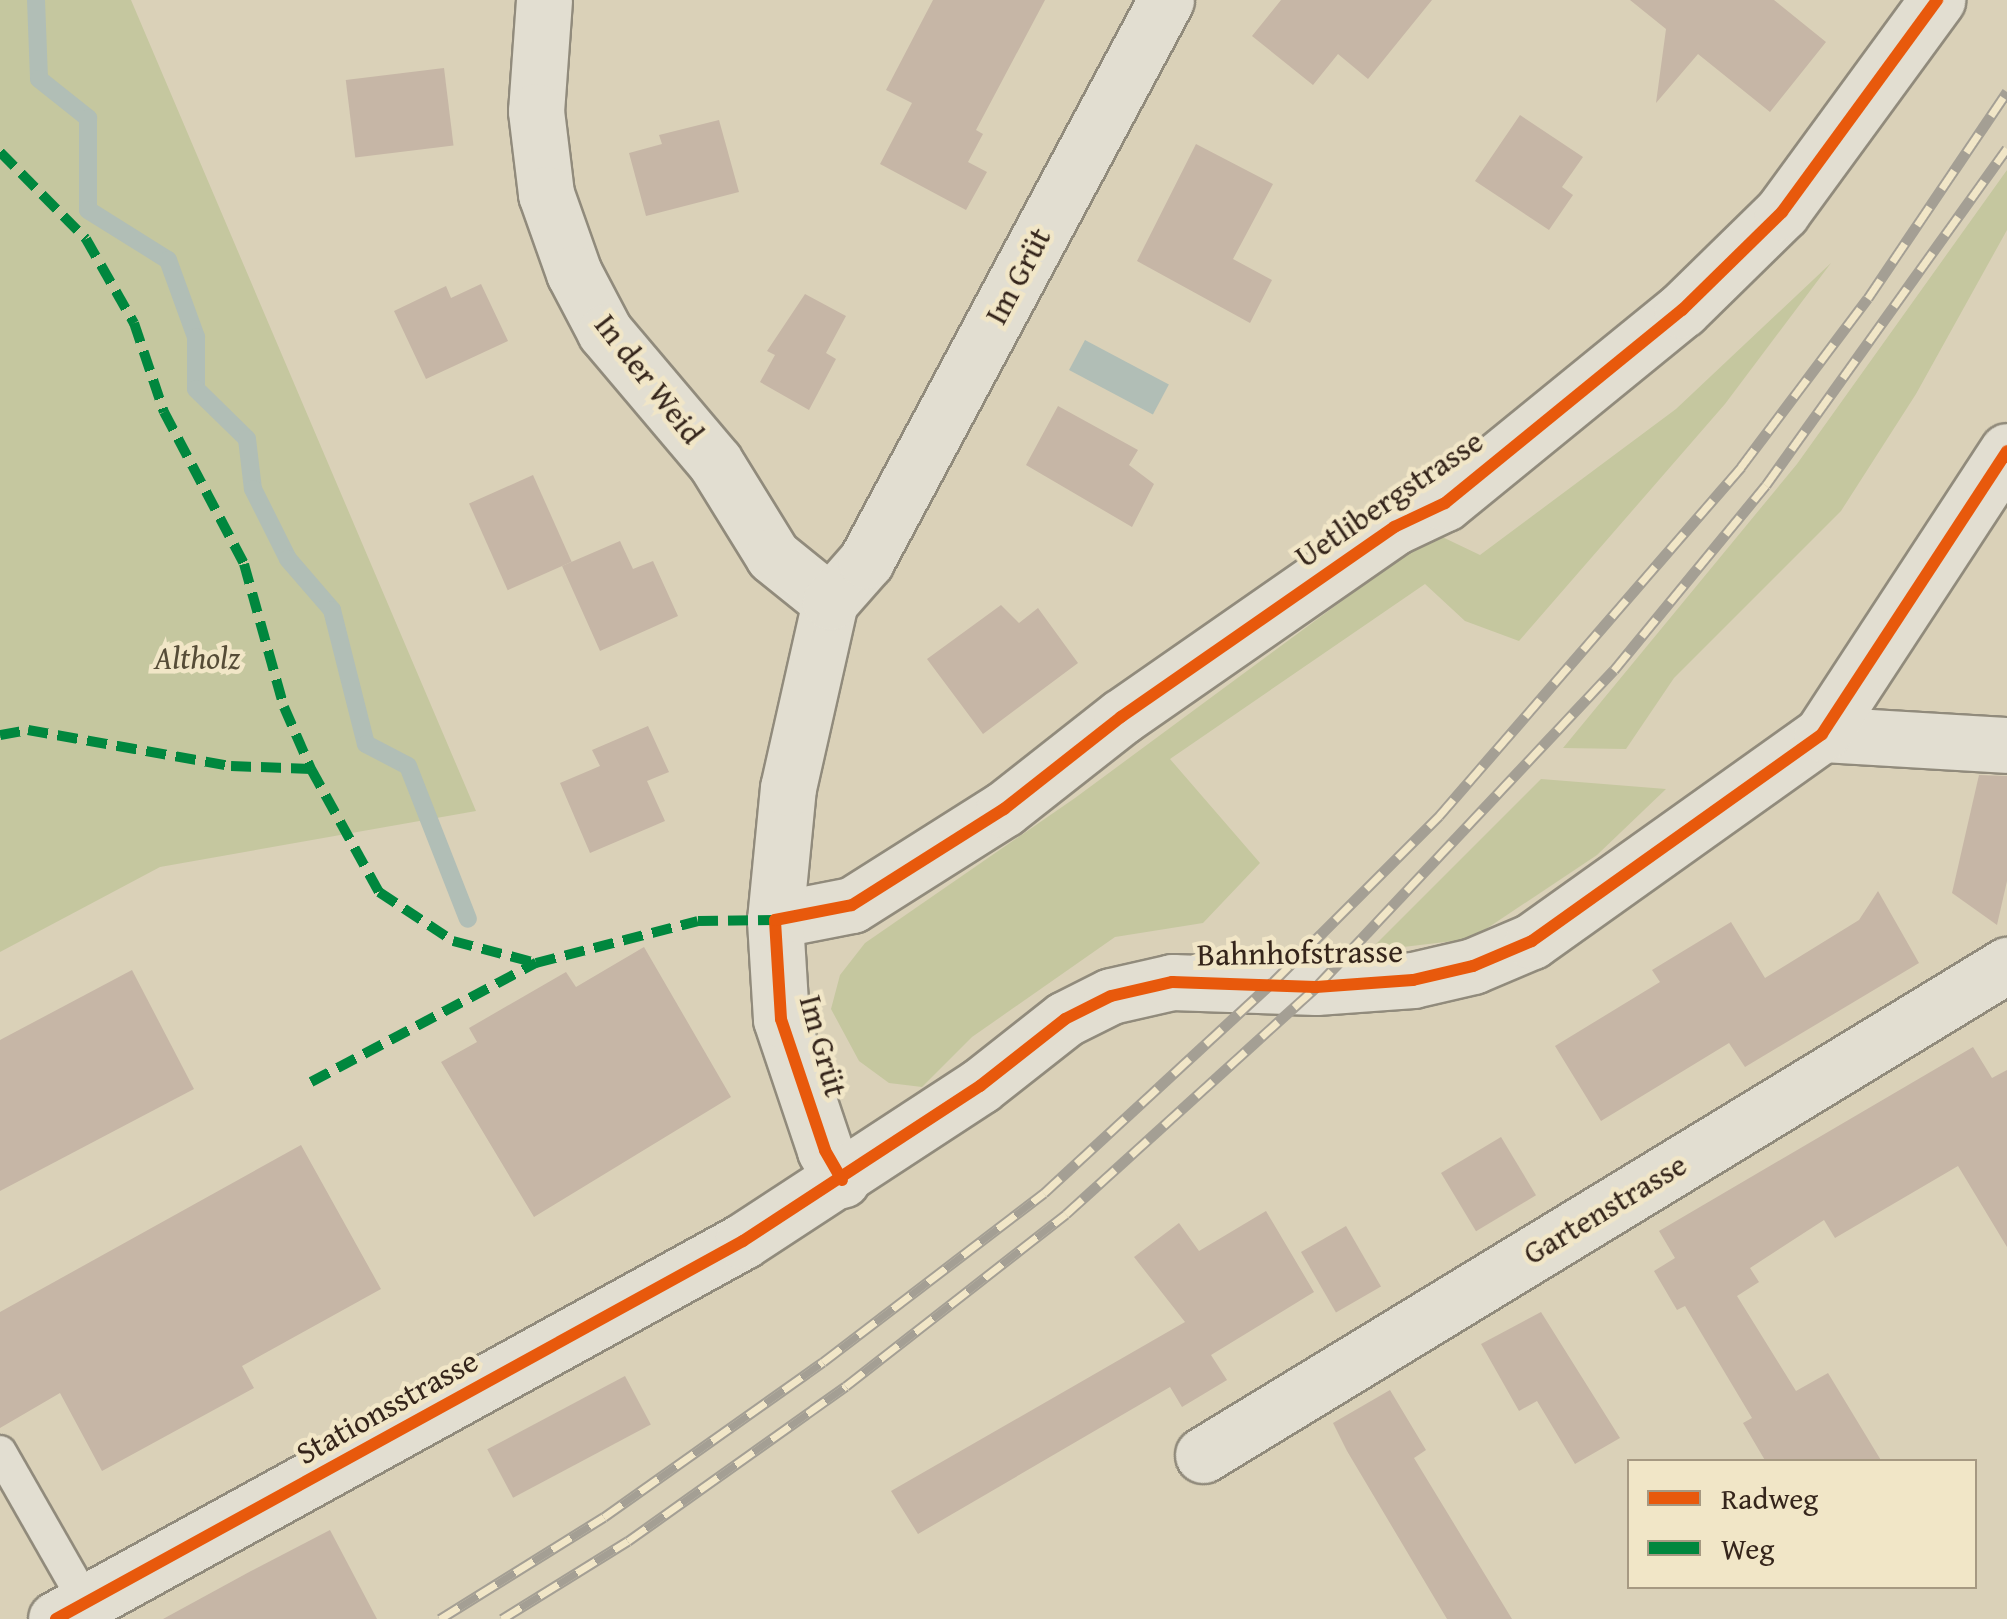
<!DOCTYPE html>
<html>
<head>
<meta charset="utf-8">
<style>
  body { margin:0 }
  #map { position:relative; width:2007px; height:1619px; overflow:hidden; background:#dad1b8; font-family:"Gentium Book Plus",serif }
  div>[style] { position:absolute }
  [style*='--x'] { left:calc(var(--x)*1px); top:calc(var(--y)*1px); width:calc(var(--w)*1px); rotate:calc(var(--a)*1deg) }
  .green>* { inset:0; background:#c5c79f }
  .water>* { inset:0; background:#b1beb6; transform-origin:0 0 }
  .stream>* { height:18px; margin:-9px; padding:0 9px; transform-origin:9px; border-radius:9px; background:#b1beb6 }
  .building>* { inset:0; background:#c6b6a6; transform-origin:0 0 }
  .roads { filter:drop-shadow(2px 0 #918b7c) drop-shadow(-2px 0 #918b7c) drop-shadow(0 2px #918b7c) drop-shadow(0 -2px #918b7c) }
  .lane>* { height:32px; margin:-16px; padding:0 16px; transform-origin:16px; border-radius:16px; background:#e2ded1 }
  .street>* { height:55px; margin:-27.5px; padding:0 27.5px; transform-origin:27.5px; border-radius:27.5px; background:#e2ded1 }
  .rail>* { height:11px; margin-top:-5.5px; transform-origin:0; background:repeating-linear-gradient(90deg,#f1e6c7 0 22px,#a49f94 0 44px); box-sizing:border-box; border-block:2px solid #a49f94 }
  .quiet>* { height:10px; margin-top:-5px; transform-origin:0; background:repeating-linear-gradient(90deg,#00873e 0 20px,transparent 0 30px) }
  .cycleway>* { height:12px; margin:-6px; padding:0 6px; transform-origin:6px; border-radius:6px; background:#e8590c }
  span { translate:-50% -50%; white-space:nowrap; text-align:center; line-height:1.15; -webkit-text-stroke:9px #f1e6c7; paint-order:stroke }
  .street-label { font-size:32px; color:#35251b }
  .park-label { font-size:32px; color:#554c37; font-style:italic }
  .legend { position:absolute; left:1627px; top:1459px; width:350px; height:130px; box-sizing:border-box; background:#f1e6c7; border:2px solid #a69982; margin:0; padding:12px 18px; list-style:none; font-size:30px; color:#35251b }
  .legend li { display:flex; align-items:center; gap:20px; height:50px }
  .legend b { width:50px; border:2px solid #a69982 }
</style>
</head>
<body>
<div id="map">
  <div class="green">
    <div style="clip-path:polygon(0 0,131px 0,476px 811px,160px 867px,0 952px)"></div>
    <div style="clip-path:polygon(2007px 170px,2007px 230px,1916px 394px,1841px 511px,1674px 678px,1626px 749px,1563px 748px,1797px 464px)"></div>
    <div style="clip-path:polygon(1831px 263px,1725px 404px,1519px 641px,1465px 621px,1425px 584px,1170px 759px,1260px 863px,1203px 923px,1115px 937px,972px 1037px,922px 1087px,889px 1083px,859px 1061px,831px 1009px,840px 975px,865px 943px,1075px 798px,1434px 533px,1480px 555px,1676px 409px)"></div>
    <div style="clip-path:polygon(1541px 779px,1666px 789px,1597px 855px,1471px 939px,1369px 951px)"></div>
  </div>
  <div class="water">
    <div style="left:1085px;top:340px;width:95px;height:34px;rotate:28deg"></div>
  </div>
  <div class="stream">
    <div style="--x:36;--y:0;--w:79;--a:87.8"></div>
    <div style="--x:39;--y:79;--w:63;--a:38.5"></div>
    <div style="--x:88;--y:118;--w:92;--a:90"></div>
    <div style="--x:88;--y:210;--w:94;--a:32"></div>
    <div style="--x:168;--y:260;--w:82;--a:70"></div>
    <div style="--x:196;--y:337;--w:52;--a:90"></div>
    <div style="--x:196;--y:389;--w:71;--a:44.4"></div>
    <div style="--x:247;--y:439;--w:50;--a:83.2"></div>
    <div style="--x:253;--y:489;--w:78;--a:63.4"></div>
    <div style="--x:288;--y:559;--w:67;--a:49.2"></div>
    <div style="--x:332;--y:610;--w:138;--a:75.8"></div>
    <div style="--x:366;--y:744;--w:47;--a:27.6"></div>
    <div style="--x:408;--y:766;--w:164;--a:68.6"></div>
  </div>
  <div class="building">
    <div style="clip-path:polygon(933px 0,1045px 0,976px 130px,983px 134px,968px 162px,987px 172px,966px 210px,880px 164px,912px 103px,886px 90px)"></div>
    <div style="clip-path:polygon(1281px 0,1432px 0,1368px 79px,1338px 54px,1313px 85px,1252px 36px)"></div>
    <div style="clip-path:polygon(1630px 0,1774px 0,1826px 42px,1770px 112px,1698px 54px,1656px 103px,1666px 29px)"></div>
    <div style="left:444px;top:68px;width:78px;height:99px;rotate:83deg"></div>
    <div style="clip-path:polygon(1520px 115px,1583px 157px,1562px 187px,1573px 195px,1549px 230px,1475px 181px)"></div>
    <div style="clip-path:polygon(719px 120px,739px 192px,646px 216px,629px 153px,662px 144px,659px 135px)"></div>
    <div style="clip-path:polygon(1196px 144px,1273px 184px,1233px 259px,1272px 280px,1250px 323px,1137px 261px)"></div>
    <div style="clip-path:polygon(481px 284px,508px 341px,426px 379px,394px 311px,446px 286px,451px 298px)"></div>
    <div style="clip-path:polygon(805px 294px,846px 316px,826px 353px,836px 359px,809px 410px,760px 382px,775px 355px,767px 351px)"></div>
    <div style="clip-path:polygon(1058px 406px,1138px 450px,1129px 465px,1154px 484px,1132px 527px,1026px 465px)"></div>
    <div style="left:533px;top:475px;width:95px;height:70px;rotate:66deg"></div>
    <div style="clip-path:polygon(620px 541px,633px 569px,653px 561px,678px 616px,600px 651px,562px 566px)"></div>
    <div style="clip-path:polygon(1001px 605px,1019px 623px,1038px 608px,1078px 663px,983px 734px,927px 659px)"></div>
    <div style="clip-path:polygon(648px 726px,669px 772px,647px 781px,665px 821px,590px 853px,560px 783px,600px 766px,592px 750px)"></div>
    <div style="clip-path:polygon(1979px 775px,2007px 776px,2007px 881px,1997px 925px,1952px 893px)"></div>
    <div style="clip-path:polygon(1878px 891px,1919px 963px,1745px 1067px,1729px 1043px,1601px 1121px,1555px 1046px,1660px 982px,1652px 970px,1731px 922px,1765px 978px,1859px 920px)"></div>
    <div style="clip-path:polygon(644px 947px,731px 1097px,534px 1217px,441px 1062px,477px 1042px,469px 1028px,566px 972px,576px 987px)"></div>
    <div style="clip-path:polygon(132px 970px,194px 1089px,0 1191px,0 1040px)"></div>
    <div style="clip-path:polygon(1973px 1047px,1992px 1078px,2007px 1070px,2007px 1247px,1958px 1166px,1835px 1238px,1824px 1220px,1750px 1268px,1759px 1282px,1737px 1296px,1796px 1391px,1828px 1373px,1882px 1462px,1766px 1462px,1743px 1423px,1752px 1418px,1685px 1306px,1677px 1310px,1654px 1271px,1675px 1258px,1659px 1231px)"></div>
    <div style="left:1501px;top:1137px;width:68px;height:70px;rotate:59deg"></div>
    <div style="clip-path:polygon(301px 1145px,381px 1289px,242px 1366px,254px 1388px,102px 1471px,60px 1393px,0 1428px,0 1312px)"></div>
    <div style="clip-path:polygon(1266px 1211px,1314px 1292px,1211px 1355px,1227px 1380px,1182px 1407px,1170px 1387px,918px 1534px,891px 1491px,1185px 1322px,1134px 1257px,1179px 1223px,1199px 1251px)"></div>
    <div style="left:1346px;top:1226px;width:70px;height:52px;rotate:60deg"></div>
    <div style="clip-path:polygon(1541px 1312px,1620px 1438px,1575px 1464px,1537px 1401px,1519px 1411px,1481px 1344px)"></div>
    <div style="left:625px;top:1376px;width:55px;height:156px;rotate:62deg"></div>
    <div style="clip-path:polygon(1390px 1390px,1426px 1450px,1414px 1458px,1512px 1619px,1447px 1619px,1347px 1451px,1333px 1423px)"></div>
    <div style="clip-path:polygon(330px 1530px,377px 1619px,163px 1619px,251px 1571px)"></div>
  </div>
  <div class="roads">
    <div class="lane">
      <div style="--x:0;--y:1452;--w:174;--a:60.3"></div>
    </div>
    <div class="street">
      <div style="--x:544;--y:0;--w:111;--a:94.1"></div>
      <div style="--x:536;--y:111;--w:84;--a:83.1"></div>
      <div style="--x:546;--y:194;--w:84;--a:70.5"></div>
      <div style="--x:574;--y:273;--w:67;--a:62.3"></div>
      <div style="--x:605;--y:332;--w:170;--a:49.8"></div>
      <div style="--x:715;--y:462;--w:110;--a:58.3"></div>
      <div style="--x:773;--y:556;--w:73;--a:38.9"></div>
      <div style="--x:1822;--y:734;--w:185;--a:3.4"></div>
      <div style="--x:775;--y:920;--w:78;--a:-11"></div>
      <div style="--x:852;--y:905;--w:180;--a:-32.3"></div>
      <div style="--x:1004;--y:809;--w:149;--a:-38.2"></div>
      <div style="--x:1121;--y:717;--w:333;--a:-34.8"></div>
      <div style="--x:1394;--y:527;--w:56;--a:-25.2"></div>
      <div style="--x:1445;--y:503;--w:306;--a:-39.2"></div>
      <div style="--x:1682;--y:310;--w:140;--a:-44.4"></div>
      <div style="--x:1782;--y:212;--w:263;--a:-53.8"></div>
      <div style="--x:842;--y:1180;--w:34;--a:-120"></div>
      <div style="--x:825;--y:1150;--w:138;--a:-108.6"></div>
      <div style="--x:781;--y:1019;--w:99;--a:-93.5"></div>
      <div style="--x:775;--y:920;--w:133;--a:-84.4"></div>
      <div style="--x:788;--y:788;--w:191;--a:-77.3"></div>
      <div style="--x:830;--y:602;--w:55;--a:-48.7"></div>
      <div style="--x:866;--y:561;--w:636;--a:-61.86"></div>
      <div style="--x:1203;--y:1455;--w:942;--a:-31.36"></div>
      <div style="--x:56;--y:1619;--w:784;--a:-28.82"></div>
      <div style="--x:743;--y:1241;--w:283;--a:-33.2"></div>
      <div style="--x:980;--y:1086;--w:108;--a:-38.2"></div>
      <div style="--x:1065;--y:1019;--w:51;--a:-26.6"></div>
      <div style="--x:1111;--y:996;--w:63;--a:-12.9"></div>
      <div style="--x:1172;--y:982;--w:144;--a:2"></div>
      <div style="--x:1316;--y:987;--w:97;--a:-4.1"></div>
      <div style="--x:1413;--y:980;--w:62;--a:-13.1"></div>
      <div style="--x:1473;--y:966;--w:64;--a:-23"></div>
      <div style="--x:1532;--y:941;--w:356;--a:-35.5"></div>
      <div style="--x:1822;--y:734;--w:338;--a:-56.8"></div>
    </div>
  </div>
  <div class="rail">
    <div style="--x:440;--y:1619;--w:193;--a:-31.9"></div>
    <div style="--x:604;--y:1517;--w:268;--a:-35.3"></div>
    <div style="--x:823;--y:1362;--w:278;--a:-37.4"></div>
    <div style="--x:1044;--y:1193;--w:311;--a:-42.7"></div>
    <div style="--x:1273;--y:982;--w:235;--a:-45"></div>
    <div style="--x:1439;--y:816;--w:462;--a:-49.1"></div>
    <div style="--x:1741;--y:467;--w:211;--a:-53.1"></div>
    <div style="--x:1868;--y:298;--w:249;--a:-56"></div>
    <div style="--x:502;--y:1619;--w:148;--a:-31.8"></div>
    <div style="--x:628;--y:1541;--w:267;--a:-35.4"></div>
    <div style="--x:846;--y:1386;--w:279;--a:-38"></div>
    <div style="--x:1066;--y:1214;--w:338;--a:-42.2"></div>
    <div style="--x:1316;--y:987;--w:435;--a:-46.8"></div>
    <div style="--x:1614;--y:670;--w:239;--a:-50.6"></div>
    <div style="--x:1766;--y:485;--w:414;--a:-54.4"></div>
  </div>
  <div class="quiet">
    <div style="--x:0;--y:152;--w:122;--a:45.3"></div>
    <div style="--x:86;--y:239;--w:97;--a:60.3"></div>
    <div style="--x:134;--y:323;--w:94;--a:71.4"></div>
    <div style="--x:164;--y:412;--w:172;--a:62.2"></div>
    <div style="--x:244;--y:564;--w:148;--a:74.4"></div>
    <div style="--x:284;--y:707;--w:68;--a:66.5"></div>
    <div style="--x:0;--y:735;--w:28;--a:-10"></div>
    <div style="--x:28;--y:730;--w:206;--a:10.1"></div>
    <div style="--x:231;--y:766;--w:80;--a:2.1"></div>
    <div style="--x:311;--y:769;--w:141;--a:61.1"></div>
    <div style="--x:379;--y:892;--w:89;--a:33.5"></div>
    <div style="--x:453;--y:941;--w:86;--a:14.8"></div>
    <div style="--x:311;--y:1082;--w:255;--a:-27.9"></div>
    <div style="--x:536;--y:963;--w:167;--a:-14.5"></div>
    <div style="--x:698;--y:921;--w:77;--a:-0.7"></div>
  </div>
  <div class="cycleway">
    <div style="--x:842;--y:1180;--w:34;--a:-120"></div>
    <div style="--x:825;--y:1150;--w:138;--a:-108.6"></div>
    <div style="--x:781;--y:1019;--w:99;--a:-93.5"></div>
    <div style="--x:775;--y:920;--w:78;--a:-11"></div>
    <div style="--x:852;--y:905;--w:180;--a:-32.3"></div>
    <div style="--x:1004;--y:809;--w:149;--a:-38.2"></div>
    <div style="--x:1121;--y:717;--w:333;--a:-34.8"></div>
    <div style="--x:1394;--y:527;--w:56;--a:-25.2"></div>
    <div style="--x:1445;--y:503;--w:306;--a:-39.2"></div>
    <div style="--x:1682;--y:310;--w:140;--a:-44.4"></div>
    <div style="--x:1782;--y:212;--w:263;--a:-53.8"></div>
    <div style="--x:56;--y:1619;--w:784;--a:-28.82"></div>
    <div style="--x:743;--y:1241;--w:283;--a:-33.2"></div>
    <div style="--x:980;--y:1086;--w:108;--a:-38.2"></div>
    <div style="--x:1065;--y:1019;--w:51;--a:-26.6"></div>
    <div style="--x:1111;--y:996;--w:63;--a:-12.9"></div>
    <div style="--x:1172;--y:982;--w:144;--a:2"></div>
    <div style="--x:1316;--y:987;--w:97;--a:-4.1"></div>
    <div style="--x:1413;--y:980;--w:62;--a:-13.1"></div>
    <div style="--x:1473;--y:966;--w:64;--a:-23"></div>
    <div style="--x:1532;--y:941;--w:356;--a:-35.5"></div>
    <div style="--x:1822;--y:734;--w:338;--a:-56.8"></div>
  </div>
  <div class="street-label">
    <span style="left:1018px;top:276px;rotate:-62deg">Im Grüt</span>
    <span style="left:649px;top:379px;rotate:52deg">In der Weid</span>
    <span style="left:1389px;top:499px;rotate:-34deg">Uetlibergstrasse</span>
    <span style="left:1300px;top:953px;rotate:-1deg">Bahnhofstrasse</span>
    <span style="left:823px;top:1046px;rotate:75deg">Im Grüt</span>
    <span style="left:1605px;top:1209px;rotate:-31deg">Gartenstrasse</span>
    <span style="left:387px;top:1407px;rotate:-29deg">Stationsstrasse</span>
  </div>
  <div class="park-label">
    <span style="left:197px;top:658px">Altholz</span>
  </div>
  <ul class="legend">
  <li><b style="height:12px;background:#e8590c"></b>Radweg</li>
  <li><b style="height:12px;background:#00873e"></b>Weg</li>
  </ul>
</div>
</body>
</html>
